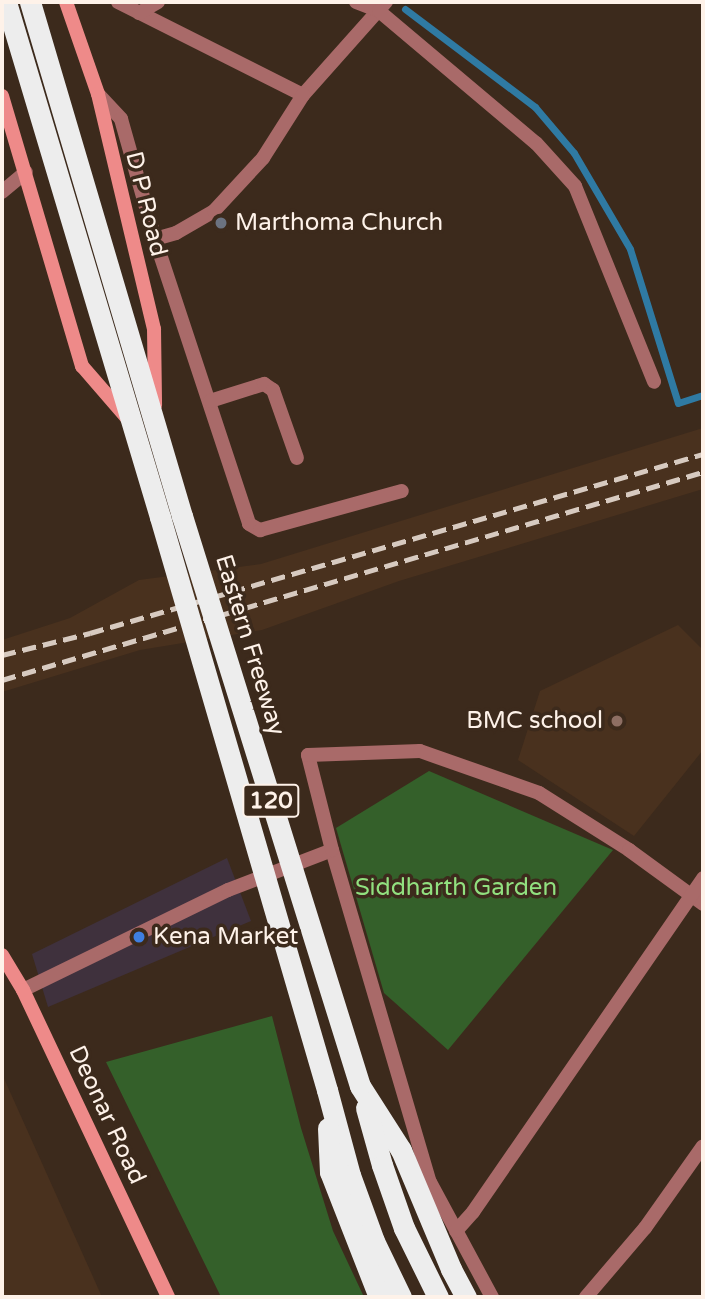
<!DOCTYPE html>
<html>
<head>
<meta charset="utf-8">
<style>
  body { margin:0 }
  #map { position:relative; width:705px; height:1299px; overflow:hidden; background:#3c2a1c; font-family:"Varela Round",sans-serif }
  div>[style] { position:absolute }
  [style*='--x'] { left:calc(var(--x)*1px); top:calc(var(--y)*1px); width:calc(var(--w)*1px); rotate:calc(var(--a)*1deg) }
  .commercial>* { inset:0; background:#3f313d }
  .built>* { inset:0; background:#49311e }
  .green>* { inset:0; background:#34602a }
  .stream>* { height:7px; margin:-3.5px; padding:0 3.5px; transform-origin:3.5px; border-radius:3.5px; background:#2f7aa3 }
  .street>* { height:14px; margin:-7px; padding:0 7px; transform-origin:7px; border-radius:7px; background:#a96a69 }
  .secondary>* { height:14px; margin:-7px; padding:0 7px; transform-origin:7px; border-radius:7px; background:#ee8a89 }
  .highway>* { height:21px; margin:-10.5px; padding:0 10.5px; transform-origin:10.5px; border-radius:10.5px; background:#ededed }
  .rail>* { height:5px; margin-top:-2.5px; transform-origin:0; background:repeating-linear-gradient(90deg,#d7cac0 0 14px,transparent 0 21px) }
  .highway-bridge>* { height:21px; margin:-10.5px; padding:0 10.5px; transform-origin:10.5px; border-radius:10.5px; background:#ededed }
  .dots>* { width:19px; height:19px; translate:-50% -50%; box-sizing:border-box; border:4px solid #3c2a1c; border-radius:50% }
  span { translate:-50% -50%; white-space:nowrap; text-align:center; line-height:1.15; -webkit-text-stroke:7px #3c2a1c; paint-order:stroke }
  .shield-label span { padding:2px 5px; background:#3c2a1c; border:2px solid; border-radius:5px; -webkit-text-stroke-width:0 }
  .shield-label { font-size:23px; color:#fef2e9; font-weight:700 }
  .street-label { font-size:24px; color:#fef2e9 }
  .poi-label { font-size:24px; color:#fef2e9 }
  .left { translate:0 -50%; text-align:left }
  .right { translate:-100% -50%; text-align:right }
  .park-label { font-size:24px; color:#91e07f }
  .frame { position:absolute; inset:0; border:4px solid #fef2e9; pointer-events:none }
</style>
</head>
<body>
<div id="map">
  <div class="commercial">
    <div style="clip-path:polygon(227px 858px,251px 921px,48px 1007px,32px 954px)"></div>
  </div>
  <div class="built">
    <div style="clip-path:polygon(703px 428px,703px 489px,399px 581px,262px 630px,140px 650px,2px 692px,2px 640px,70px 618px,139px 580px,261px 564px)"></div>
    <div style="clip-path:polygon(678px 625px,703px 650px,703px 750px,634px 836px,518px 760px,540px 691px)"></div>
    <div style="clip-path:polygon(2px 1074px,102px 1297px,2px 1297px)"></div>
  </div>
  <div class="green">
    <div style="clip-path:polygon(429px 771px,613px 850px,448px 1050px,384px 993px,336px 828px)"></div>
    <div style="clip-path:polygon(272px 1016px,301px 1128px,333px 1231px,364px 1297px,221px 1297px,106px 1062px)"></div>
  </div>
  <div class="stream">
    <div style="--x:405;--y:9;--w:163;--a:37"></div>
    <div style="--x:535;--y:107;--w:60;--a:49.7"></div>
    <div style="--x:574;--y:153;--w:111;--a:59.7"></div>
    <div style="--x:630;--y:249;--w:161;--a:72.7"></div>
    <div style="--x:678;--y:403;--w:26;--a:-18"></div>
  </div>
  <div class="street">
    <div style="--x:118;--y:2;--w:207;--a:26.7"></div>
    <div style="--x:303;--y:95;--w:125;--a:-48.3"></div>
    <div style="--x:356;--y:2;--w:25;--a:21"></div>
    <div style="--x:379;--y:11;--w:205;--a:40.1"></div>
    <div style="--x:536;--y:143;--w:58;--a:47.8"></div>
    <div style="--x:575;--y:186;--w:211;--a:68"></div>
    <div style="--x:139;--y:13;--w:22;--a:-30"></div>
    <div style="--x:98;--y:94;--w:34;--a:47"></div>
    <div style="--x:121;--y:119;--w:125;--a:74.2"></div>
    <div style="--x:155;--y:239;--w:22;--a:-16"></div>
    <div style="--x:176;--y:233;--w:44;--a:-30.1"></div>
    <div style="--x:214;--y:211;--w:72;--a:-47.2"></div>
    <div style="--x:263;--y:158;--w:75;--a:-57.6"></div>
    <div style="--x:2;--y:192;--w:31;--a:-40"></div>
    <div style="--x:155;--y:239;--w:300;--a:71.7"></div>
    <div style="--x:249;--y:524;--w:13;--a:29"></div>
    <div style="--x:260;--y:530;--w:147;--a:-15.4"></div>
    <div style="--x:210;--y:401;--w:57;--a:-17.5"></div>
    <div style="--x:264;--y:384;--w:11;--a:34"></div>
    <div style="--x:273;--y:390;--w:72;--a:70.6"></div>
    <div style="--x:332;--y:850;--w:346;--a:73.6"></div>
    <div style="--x:430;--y:1182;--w:131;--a:61.7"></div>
    <div style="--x:23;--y:990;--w:228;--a:-26"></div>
    <div style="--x:228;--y:890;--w:111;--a:-21"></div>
    <div style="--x:332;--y:850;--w:98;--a:-104.2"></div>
    <div style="--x:308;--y:755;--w:112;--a:-2"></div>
    <div style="--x:420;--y:751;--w:126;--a:19.4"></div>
    <div style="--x:539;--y:793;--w:107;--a:32.3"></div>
    <div style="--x:629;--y:850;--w:92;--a:36.1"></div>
    <div style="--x:456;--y:1231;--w:25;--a:-48"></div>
    <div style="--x:473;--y:1212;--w:406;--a:-55.4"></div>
    <div style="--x:586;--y:1297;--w:91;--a:-49.5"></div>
    <div style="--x:645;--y:1228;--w:100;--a:-54.7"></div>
  </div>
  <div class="secondary">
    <div style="--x:66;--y:2;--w:97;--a:70.8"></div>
    <div style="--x:98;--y:94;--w:242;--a:76.6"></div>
    <div style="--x:154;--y:329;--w:76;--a:89.2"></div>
    <div style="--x:2;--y:96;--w:282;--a:73.5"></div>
    <div style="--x:82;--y:366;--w:69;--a:49.1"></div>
    <div style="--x:2;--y:955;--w:41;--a:59"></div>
    <div style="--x:23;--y:990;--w:340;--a:64.7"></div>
  </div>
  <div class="highway">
    <div style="--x:6;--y:2;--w:538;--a:73.35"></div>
    <div style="--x:30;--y:2;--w:536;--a:73.53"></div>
    <div style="--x:360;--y:1086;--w:76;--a:57.4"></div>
    <div style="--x:401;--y:1150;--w:129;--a:67.2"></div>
    <div style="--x:451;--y:1269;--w:32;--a:62"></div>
    <div style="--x:327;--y:1090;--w:88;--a:74.9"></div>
    <div style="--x:350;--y:1175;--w:70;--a:70"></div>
    <div style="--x:374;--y:1241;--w:62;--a:64.3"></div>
    <div style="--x:366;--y:1108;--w:59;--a:74.3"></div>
    <div style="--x:382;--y:1165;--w:67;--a:70.8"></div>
    <div style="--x:404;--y:1228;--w:77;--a:63.8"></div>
    <div style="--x:328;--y:1128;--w:44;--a:87.4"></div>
    <div style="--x:330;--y:1172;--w:134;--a:68.6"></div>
  </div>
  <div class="rail">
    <div style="--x:2;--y:655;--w:91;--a:-14"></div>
    <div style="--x:90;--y:633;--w:639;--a:-16.28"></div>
    <div style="--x:2;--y:680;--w:731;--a:-16.53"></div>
  </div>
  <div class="highway-bridge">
    <div style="--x:182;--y:516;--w:597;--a:72.66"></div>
    <div style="--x:160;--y:517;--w:597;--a:73.75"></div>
  </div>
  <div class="dots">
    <div style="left:221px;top:223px;background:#6b7280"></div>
    <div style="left:617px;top:721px;background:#8d6e63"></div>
    <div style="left:139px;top:937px;background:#3f7fe0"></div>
  </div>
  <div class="shield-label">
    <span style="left:271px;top:801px">120</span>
  </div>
  <div class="street-label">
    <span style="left:146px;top:204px;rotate:76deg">D P Road</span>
    <span style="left:250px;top:645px;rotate:73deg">Eastern Freeway</span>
    <span style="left:107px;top:1115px;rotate:65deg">Deonar Road</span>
  </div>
  <div class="poi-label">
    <span class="left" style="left:235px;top:223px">Marthoma Church</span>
    <span class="right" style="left:603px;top:721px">BMC school</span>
    <span class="left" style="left:153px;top:937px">Kena Market</span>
  </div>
  <div class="park-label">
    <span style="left:456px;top:888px">Siddharth Garden</span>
  </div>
  <div class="frame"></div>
</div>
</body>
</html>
